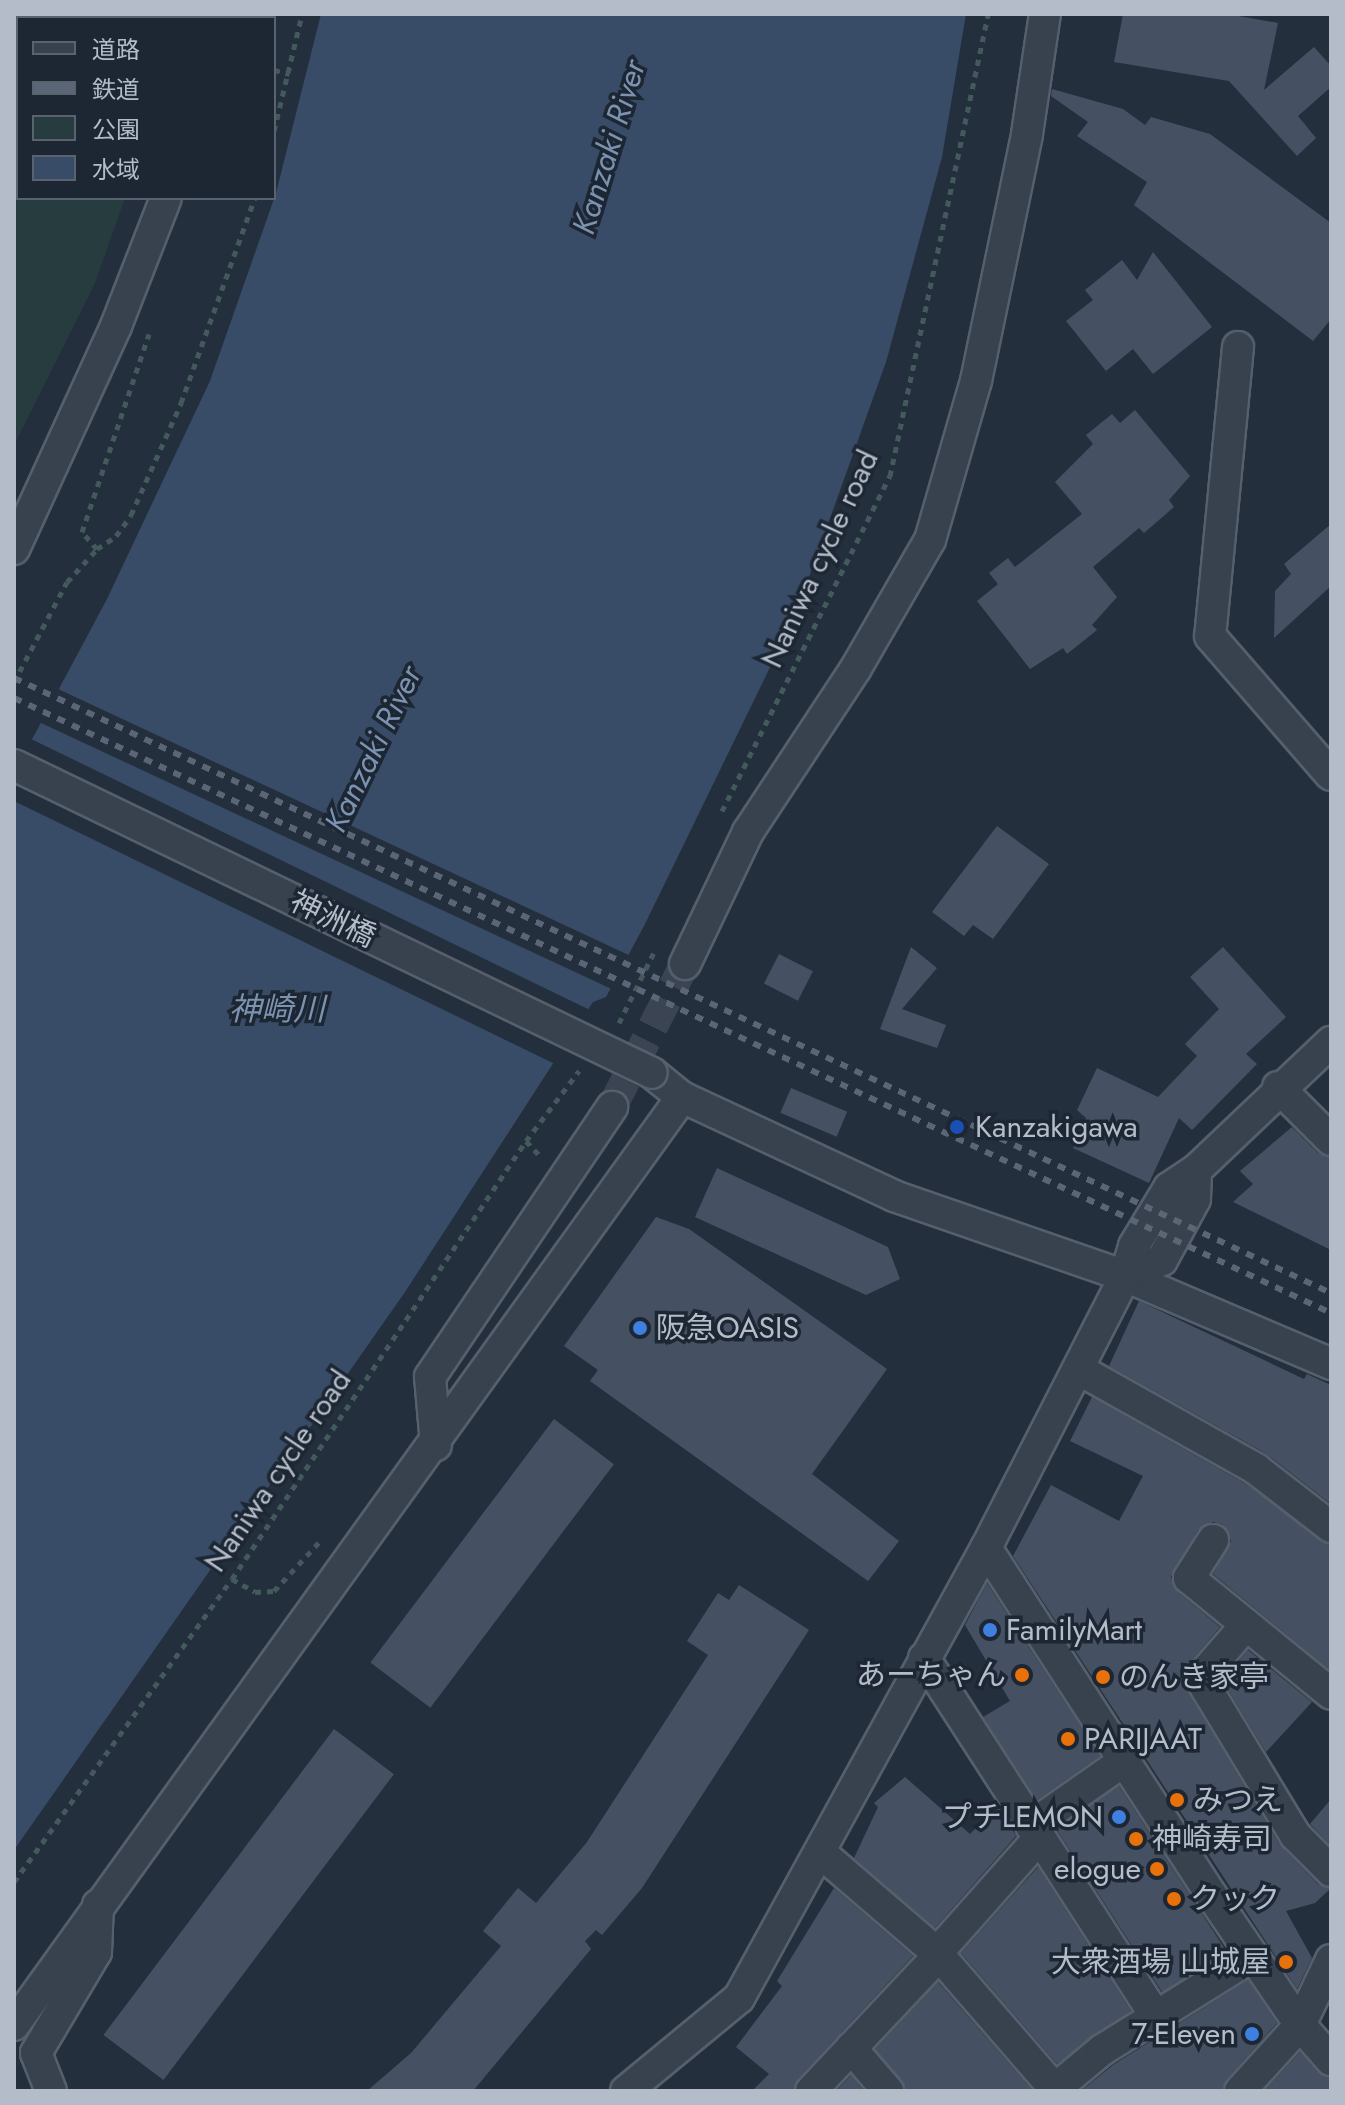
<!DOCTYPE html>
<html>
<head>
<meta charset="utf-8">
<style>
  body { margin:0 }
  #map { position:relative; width:1345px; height:2105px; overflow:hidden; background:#242f3e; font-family:Jost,"Noto Sans JP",sans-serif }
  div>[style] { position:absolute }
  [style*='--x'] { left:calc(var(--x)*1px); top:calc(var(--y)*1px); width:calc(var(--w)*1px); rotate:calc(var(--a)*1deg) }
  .green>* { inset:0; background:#263c3f }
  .water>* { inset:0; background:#394c67 }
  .pier>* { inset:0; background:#242f3e; transform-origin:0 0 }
  .building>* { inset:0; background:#455162; transform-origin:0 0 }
  .minor-tunnel>* { height:30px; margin-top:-15px; transform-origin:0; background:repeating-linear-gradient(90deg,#3a4453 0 30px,transparent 0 45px) }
  .path>* { height:5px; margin-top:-2.5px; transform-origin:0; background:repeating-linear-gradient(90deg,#44595c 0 6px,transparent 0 12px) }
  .roads { filter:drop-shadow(2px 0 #565f6c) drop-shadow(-2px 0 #565f6c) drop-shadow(0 2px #565f6c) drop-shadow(0 -2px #565f6c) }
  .minor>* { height:30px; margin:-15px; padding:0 15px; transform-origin:15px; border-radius:15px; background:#38414e }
  .rail>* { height:6px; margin-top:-3px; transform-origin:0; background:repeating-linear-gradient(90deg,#5a6575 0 8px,transparent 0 16px) }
  .bridges { filter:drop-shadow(2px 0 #565f6c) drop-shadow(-2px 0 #565f6c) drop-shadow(0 2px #565f6c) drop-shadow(0 -2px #565f6c) }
  .minor-bridge>* { height:30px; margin:-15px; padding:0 15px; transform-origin:15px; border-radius:15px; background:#38414e }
  .dots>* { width:22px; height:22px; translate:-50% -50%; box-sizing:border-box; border:4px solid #1d2633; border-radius:50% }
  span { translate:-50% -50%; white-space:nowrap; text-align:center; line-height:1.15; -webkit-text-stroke:7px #1d2633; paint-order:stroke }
  .street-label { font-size:30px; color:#b4bcc9 }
  .poi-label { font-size:30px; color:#b4bcc9 }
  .left { translate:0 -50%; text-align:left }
  .right { translate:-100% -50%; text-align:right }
  .water-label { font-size:32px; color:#7c92b1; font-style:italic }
  .frame { position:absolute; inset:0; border:16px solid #b4bcc9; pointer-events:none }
  .legend { position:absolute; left:16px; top:16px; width:260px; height:184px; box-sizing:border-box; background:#1d2633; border:2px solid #59626f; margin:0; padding:10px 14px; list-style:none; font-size:24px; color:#b4bcc9 }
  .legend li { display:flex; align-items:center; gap:16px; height:40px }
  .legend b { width:40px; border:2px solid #59626f }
</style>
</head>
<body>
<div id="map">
  <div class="green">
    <div style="clip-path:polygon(14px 14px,87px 18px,18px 18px,18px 198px,125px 198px,95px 283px,14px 445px)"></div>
  </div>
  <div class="water">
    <div style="clip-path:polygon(321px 14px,966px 14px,942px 157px,886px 362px,795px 616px,645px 924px,606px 997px,593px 1002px,405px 1292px,14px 1850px,14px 773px,107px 599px,210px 381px,276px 193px)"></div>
  </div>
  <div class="pier">
    <div style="left:56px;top:688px;width:636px;height:38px;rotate:25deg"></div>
    <div style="clip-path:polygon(29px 738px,592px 1011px,557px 1065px,14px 801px,14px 765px)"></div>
  </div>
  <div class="building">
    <div style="clip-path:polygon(1123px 14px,1227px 14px,1278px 23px,1264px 90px,1314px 47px,1331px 66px,1331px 87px,1298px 116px,1316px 138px,1297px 156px,1229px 81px,1114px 62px)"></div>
    <div style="clip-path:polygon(1052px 89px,1123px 109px,1145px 125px,1151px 117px,1210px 134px,1331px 223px,1331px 319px,1313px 341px,1134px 205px,1147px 182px,1077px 136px,1088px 122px,1051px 96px)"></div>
    <div style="clip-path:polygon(1153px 252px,1212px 327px,1153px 374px,1133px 349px,1106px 371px,1066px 321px,1093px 300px,1085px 290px,1122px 260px,1137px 280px)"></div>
    <div style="clip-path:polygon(1135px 410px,1190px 476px,1169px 500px,1174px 507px,1144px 533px,1139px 528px,1093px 567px,1117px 597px,1092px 625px,1097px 630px,1067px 654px,1063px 648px,1030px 669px,977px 601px,998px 584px,989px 573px,1008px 558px,1015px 567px,1082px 514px,1055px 482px,1093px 444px,1086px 435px,1112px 414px,1120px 423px)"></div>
    <div style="clip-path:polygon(1331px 524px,1331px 586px,1274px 638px,1275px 591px,1291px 574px,1284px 564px)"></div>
    <div style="clip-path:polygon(997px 826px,1049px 864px,993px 939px,973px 925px,964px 936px,932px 912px)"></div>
    <div style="clip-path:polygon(911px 947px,937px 968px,902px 1009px,946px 1025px,937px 1048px,880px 1029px)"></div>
    <div style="clip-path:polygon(1223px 947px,1286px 1017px,1246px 1054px,1257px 1064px,1192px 1130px,1179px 1118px,1149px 1183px,1073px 1148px,1086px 1118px,1077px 1110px,1097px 1068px,1158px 1097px,1197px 1056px,1185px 1044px,1219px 1009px,1190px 977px)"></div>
    <div style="left:779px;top:954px;width:38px;height:33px;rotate:27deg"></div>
    <div style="left:791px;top:1088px;width:61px;height:27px;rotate:23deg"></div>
    <div style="clip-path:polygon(1292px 1127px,1318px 1153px,1331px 1157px,1331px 1250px,1233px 1202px,1253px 1184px,1240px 1171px)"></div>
    <div style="clip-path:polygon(717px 1168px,888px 1247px,900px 1279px,866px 1295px,695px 1217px)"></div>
    <div style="clip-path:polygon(656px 1217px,689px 1229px,887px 1369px,812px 1474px,899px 1541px,868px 1581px,590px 1381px,598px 1370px,564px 1346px)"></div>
    <div style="clip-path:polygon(1139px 1301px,1304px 1379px,1307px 1374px,1331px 1385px,1331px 1504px,1265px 1453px,1109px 1366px)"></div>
    <div style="clip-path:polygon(1092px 1397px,1246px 1484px,1331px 1545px,1331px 1671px,1213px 1574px,1231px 1541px,1222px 1524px,1213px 1522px,1198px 1530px,1171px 1577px,1178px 1592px,1220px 1627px,1186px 1667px,1185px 1687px,1280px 1845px,1318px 1884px,1331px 1888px,1315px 1903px,1286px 1911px,1312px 1958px,1297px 1989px,1013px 1556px,1051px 1485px,1119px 1521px,1143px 1476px,1070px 1441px)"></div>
    <div style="left:554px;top:1419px;width:75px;height:305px;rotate:37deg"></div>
    <div style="clip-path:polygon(987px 1583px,1100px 1756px,1037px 1800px,983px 1717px,1010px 1701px,965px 1625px)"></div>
    <div style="clip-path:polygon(739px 1585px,809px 1630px,642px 1888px,602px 1935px,596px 1930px,585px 1941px,591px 1949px,473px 2091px,367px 2091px,411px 2053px,501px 1946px,483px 1931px,518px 1888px,536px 1903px,587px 1842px,708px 1655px,687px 1641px,718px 1593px,729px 1600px)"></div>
    <div style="clip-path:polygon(1248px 1650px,1312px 1702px,1266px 1752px,1222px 1680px)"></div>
    <div style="left:334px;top:1729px;width:75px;height:383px;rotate:37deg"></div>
    <div style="clip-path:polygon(905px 1777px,970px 1834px,998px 1806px,1016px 1836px,935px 1928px,854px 1858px,878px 1807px,874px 1803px)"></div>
    <div style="left:1119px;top:1786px;width:198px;height:76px;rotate:57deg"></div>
    <div style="clip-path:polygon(1331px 1799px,1331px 1846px,1310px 1824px)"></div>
    <div style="clip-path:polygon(1038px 1867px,1131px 2011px,1057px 2064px,961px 1953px)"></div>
    <div style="clip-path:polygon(834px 1888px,913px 1956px,798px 2079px,794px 2091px,752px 2091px,769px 2074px,736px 2047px,782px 1986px,777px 1981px)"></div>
    <div style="clip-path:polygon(1248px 1980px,1277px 2023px,1227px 2079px,1222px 2091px,1081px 2091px,1113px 2065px)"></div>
    <div style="clip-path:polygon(938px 1982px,1033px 2091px,906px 2091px,875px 2049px)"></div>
    <div style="clip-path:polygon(1300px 2052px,1318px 2072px,1331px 2078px,1331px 2091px,1264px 2091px)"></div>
    <div style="clip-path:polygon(851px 2075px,864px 2091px,836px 2091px)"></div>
  </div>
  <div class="minor-tunnel">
    <div style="--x:612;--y:1107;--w:161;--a:-63"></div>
  </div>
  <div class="path">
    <div style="--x:274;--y:70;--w:16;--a:14"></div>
    <div style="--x:274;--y:131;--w:120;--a:-76.5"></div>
    <div style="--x:97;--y:549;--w:23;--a:-34"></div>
    <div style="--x:116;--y:536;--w:26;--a:-54"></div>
    <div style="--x:131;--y:515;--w:123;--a:-65.9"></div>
    <div style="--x:181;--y:403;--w:218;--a:-70.2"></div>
    <div style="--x:14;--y:682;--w:113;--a:-62.1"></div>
    <div style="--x:67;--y:582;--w:45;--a:-47.7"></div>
    <div style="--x:97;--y:549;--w:23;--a:-131"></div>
    <div style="--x:82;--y:532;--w:209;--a:-71.3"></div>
    <div style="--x:722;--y:811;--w:375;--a:-63.4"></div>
    <div style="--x:890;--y:476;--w:472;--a:-78"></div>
    <div style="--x:619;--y:1023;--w:81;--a:-63.7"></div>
    <div style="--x:526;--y:1141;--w:23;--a:47"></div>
    <div style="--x:232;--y:1579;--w:26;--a:29"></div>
    <div style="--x:255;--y:1592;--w:19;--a:-3"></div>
    <div style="--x:274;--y:1591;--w:71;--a:-47.3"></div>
    <div style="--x:14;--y:1882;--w:373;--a:-54.3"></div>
    <div style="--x:232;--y:1579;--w:528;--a:-56.13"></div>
    <div style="--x:526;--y:1141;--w:88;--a:-52.9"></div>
  </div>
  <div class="roads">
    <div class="minor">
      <div style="--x:222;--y:18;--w:4;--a:-76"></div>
      <div style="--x:1238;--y:347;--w:290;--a:95.5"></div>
      <div style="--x:1210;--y:636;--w:184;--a:49"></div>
      <div style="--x:14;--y:549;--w:245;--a:-65.4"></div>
      <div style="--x:116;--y:326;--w:137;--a:-68.7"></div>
      <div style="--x:685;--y:964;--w:146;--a:-64.5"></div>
      <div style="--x:748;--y:832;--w:196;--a:-56.6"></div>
      <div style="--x:856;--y:668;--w:148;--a:-60"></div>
      <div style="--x:930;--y:540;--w:166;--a:-73.9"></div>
      <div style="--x:976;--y:381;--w:252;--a:-78.3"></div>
      <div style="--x:1027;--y:134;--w:121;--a:-81.5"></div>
      <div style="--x:652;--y:1073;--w:38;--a:39"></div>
      <div style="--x:682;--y:1097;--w:234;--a:25"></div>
      <div style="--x:894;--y:1196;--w:244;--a:19.1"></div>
      <div style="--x:1125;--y:1276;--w:224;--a:23.1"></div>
      <div style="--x:1278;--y:1087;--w:75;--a:45"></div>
      <div style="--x:1125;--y:1276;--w:40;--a:-23.4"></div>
      <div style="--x:1162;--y:1260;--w:69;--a:-61.6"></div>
      <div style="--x:1195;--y:1199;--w:29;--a:-88"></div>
      <div style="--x:1078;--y:1369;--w:204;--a:29.3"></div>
      <div style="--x:1256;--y:1469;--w:95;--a:37.7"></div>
      <div style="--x:436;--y:1445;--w:68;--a:-95"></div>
      <div style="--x:430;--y:1377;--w:326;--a:-56"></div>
      <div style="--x:1213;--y:1540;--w:45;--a:122.3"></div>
      <div style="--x:1189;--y:1578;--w:183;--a:39.2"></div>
      <div style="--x:986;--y:1548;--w:415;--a:57"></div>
      <div style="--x:1212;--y:1896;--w:156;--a:55.7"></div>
      <div style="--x:1300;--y:2025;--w:47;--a:48.5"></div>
      <div style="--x:1246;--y:1625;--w:70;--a:131"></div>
      <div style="--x:1200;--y:1678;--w:184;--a:58.8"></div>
      <div style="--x:1295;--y:1835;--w:51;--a:45"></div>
      <div style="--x:924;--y:1658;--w:425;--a:57.1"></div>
      <div style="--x:1031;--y:1826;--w:113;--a:-35"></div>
      <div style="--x:822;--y:1854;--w:152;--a:40.7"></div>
      <div style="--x:937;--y:1953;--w:180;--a:49.1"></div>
      <div style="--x:1055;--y:2089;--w:61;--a:-39.7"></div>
      <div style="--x:1102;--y:2050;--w:178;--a:-31.9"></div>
      <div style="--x:937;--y:1953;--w:154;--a:-48.4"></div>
      <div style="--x:14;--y:2025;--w:1143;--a:-54.25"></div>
      <div style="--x:851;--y:2048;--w:57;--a:49.3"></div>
      <div style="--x:51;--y:2091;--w:41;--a:-111.5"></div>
      <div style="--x:36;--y:2053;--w:117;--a:-59.3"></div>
      <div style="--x:96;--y:1952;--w:47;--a:-87.6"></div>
      <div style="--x:626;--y:2091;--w:146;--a:-39.5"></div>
      <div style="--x:739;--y:1998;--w:513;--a:-61.24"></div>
      <div style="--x:986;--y:1548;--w:305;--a:-62.9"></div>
      <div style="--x:1125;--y:1276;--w:31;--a:-73"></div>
      <div style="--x:1134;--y:1246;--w:68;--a:-58.9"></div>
      <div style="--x:1169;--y:1188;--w:32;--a:-34"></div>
      <div style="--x:1196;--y:1170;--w:186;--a:-43.5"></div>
      <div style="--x:811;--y:2091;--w:187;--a:-46.7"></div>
      <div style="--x:1240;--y:2091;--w:89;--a:-47.7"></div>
      <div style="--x:1300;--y:2025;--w:72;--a:-64.5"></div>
    </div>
  </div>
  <div class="rail">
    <div style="--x:14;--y:678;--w:1454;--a:25.03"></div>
    <div style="--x:14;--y:698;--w:1454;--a:25.03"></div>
  </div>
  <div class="bridges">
    <div class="minor-bridge">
      <div style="--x:14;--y:765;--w:708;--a:25.77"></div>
    </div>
  </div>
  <div class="dots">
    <div style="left:957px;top:1127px;background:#1a4fb4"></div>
    <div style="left:640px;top:1328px;background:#3f7fe0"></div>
    <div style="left:990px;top:1630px;background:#3f7fe0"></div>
    <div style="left:1022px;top:1675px;background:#e8710a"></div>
    <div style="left:1103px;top:1677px;background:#e8710a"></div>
    <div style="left:1068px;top:1739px;background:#e8710a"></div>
    <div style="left:1177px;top:1800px;background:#e8710a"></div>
    <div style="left:1119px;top:1817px;background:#3f7fe0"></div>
    <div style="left:1136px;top:1839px;background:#e8710a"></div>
    <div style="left:1157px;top:1869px;background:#e8710a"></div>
    <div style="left:1174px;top:1899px;background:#e8710a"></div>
    <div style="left:1286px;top:1962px;background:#e8710a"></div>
    <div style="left:1252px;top:2034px;background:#3f7fe0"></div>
  </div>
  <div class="street-label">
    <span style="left:820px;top:559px;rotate:-65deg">Naniwa cycle road</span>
    <span style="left:333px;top:919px;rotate:26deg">神洲橋</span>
    <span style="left:278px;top:1471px;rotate:-56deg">Naniwa cycle road</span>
  </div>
  <div class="poi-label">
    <span class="left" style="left:975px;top:1127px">Kanzakigawa</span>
    <span class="left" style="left:656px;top:1328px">阪急OASIS</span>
    <span class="left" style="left:1006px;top:1630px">FamilyMart</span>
    <span class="right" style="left:1006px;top:1675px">あーちゃん</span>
    <span class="left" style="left:1119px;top:1677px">のんき家亭</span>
    <span class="left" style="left:1084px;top:1739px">PARIJAAT</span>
    <span class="left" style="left:1193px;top:1800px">みつえ</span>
    <span class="right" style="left:1103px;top:1817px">プチLEMON</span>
    <span class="left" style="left:1152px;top:1839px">神崎寿司</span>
    <span class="right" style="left:1141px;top:1869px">elogue</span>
    <span class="left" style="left:1190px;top:1899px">クック</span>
    <span class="right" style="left:1270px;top:1962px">大衆酒場 山城屋</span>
    <span class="right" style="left:1236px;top:2034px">7-Eleven</span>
  </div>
  <div class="water-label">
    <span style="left:609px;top:147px;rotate:-73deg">Kanzaki River</span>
    <span style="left:373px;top:749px;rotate:-64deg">Kanzaki River</span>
    <span style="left:277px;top:1009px">神崎川</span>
  </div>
  <div class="frame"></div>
  <ul class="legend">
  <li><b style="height:10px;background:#38414e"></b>道路</li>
  <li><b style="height:10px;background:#5a6575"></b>鉄道</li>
  <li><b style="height:22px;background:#263c3f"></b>公園</li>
  <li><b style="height:22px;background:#394c67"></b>水域</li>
  </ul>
</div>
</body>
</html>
